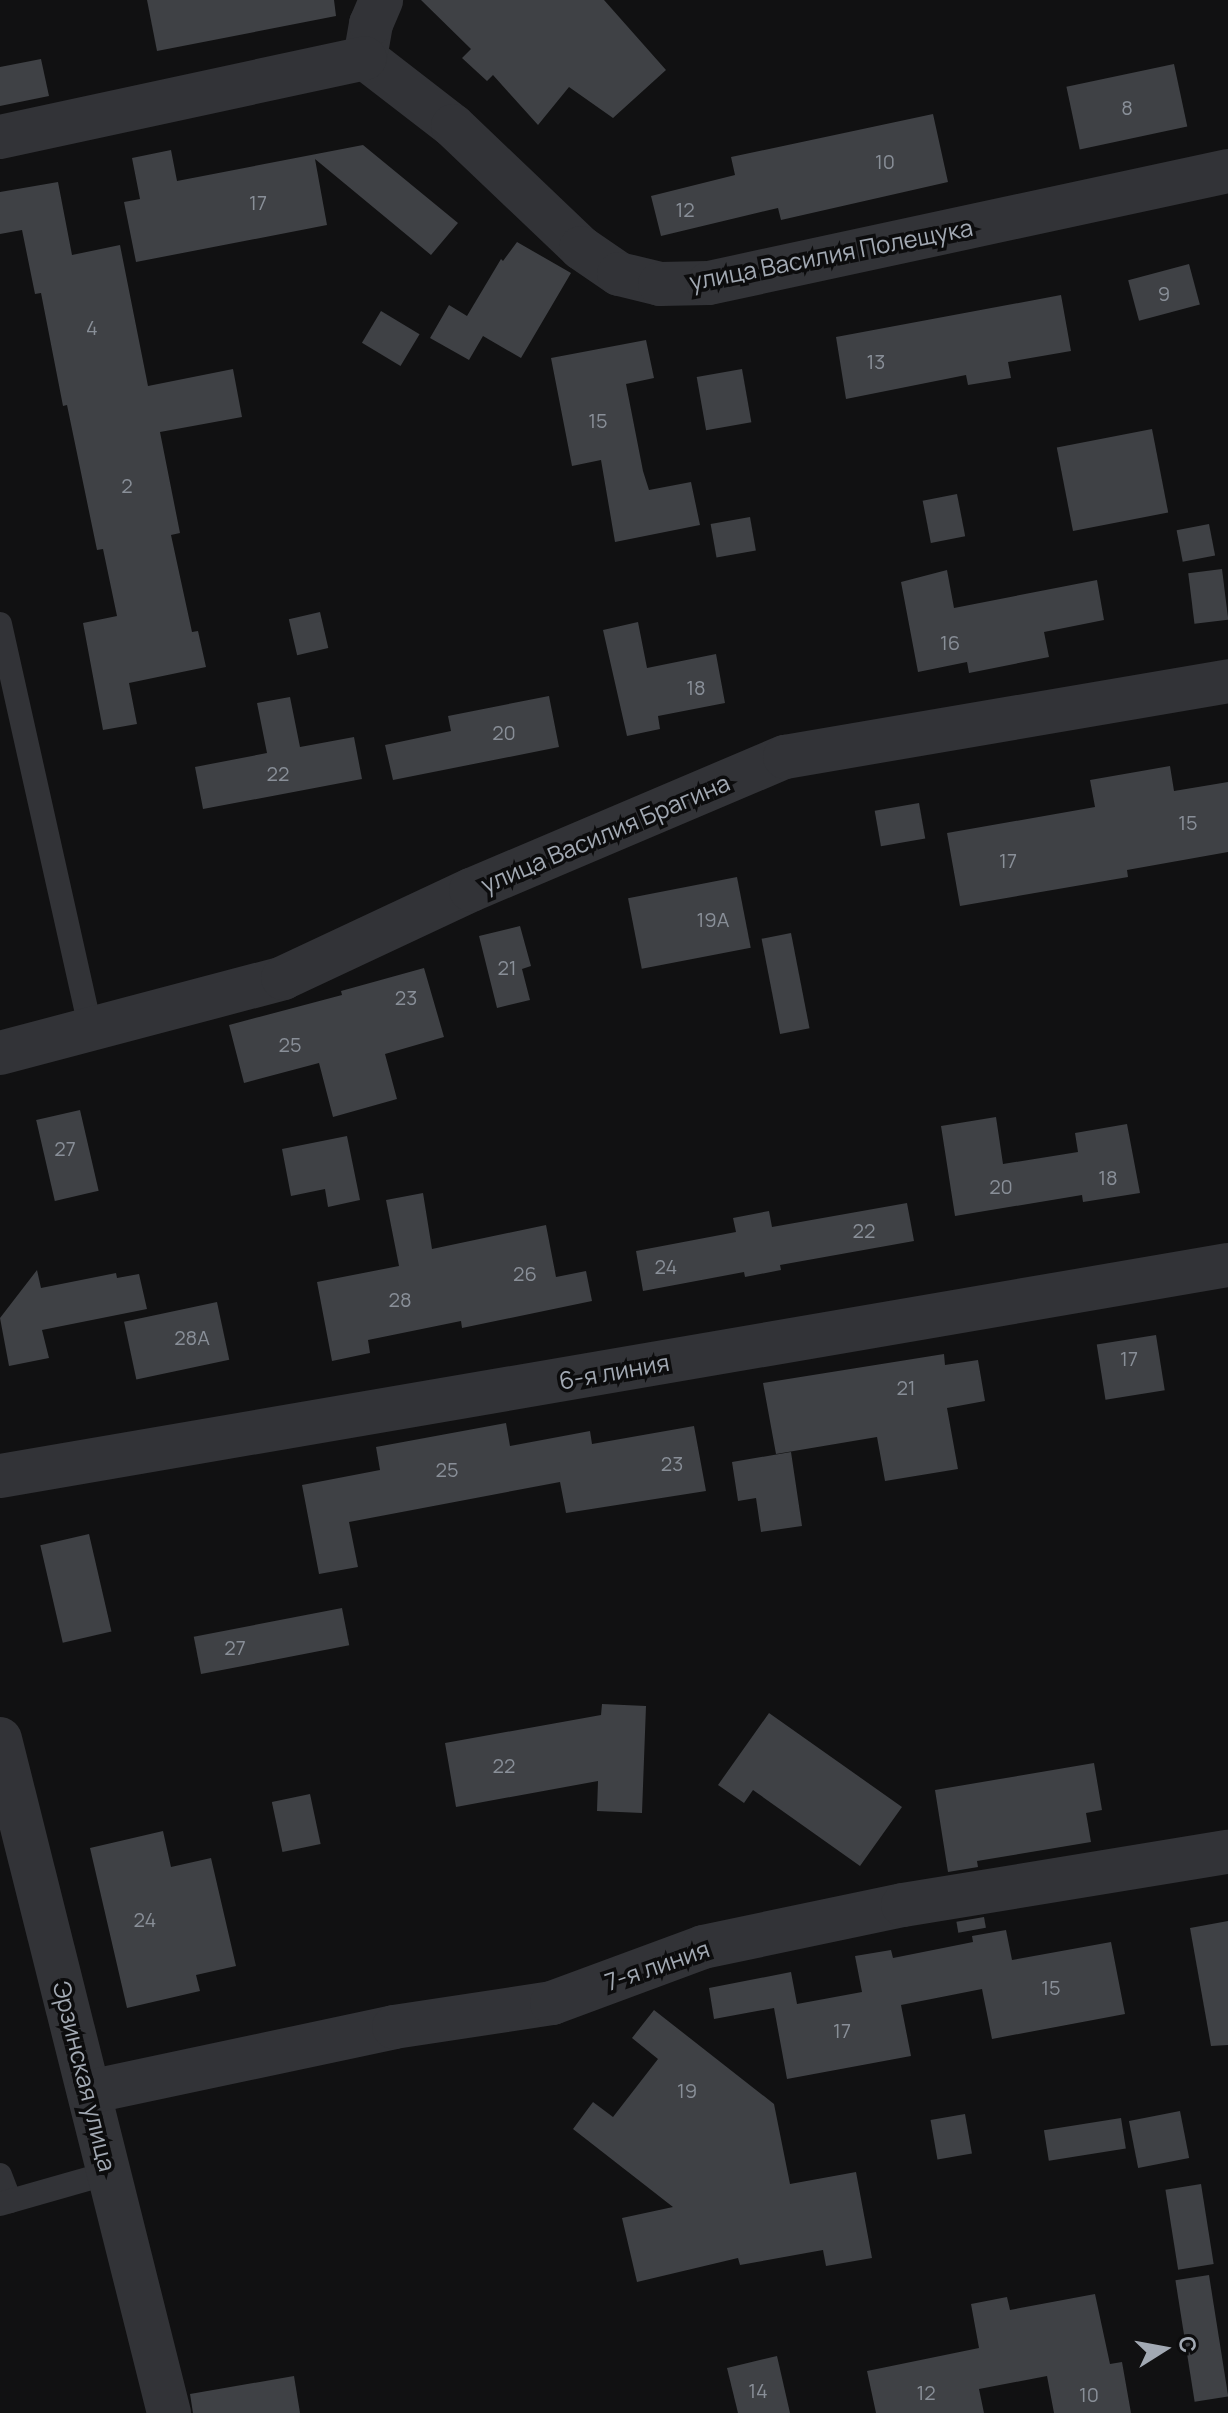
<!DOCTYPE html>
<html>
<head>
<meta charset="utf-8">
<style>
  body { margin:0 }
  #map { position:relative; width:1228px; height:2413px; overflow:hidden; background:#111112; font-family:Manrope,sans-serif }
  div>[style] { position:absolute }
  [style*='--x'] { left:calc(var(--x)*1px); top:calc(var(--y)*1px); width:calc(var(--w)*1px); rotate:calc(var(--a)*1deg) }
  .building>* { inset:0; background:#3f4145; transform-origin:0 0 }
  .lane>* { height:24px; margin:-12px; padding:0 12px; transform-origin:12px; border-radius:12px; background:#323337 }
  .street>* { height:44px; margin:-22px; padding:0 22px; transform-origin:22px; border-radius:22px; background:#323337 }
  span { translate:-50% -50%; white-space:nowrap; text-align:center; line-height:1.15; -webkit-text-stroke:7px #0c0c0d; paint-order:stroke }
  .number-label { font-size:20px; color:#898f98 }
  .number-label span { -webkit-text-stroke-width:0 }
  .street-label { font-size:24px; color:#a2a9b3 }
  .north { position:absolute; left:1124px; top:2309px; width:80px; height:80px; -webkit-text-stroke:6px #0c0c0d; paint-order:stroke; rotate:79deg; font-size:22px; font-weight:700; line-height:32px; text-align:center; color:#a2a9b3 }
  .north::after { content:''; display:block; margin:auto; width:28px; height:36px; background:#a2a9b3; clip-path:polygon(50% 0,100% 100%,50% 72%,0 100%) }
</style>
</head>
<body>
<div id="map">
  <div class="building">
    <div style="clip-path:polygon(147px 0,334px 0,336px 16px,157px 51px)"></div>
    <div style="clip-path:polygon(421px 0,604px 0,666px 70px,613px 118px,569px 87px,538px 125px,493px 75px,487px 81px,462px 58px,471px 49px)"></div>
    <div style="clip-path:polygon(41px 59px,49px 96px,0 106px,0 67px)"></div>
    <div style="left:1174px;top:64px;width:64px;height:110px;rotate:78deg"></div>
    <div style="clip-path:polygon(933px 114px,948px 182px,781px 220px,778px 208px,661px 236px,651px 196px,735px 175px,731px 157px)"></div>
    <div style="clip-path:polygon(363px 145px,458px 223px,431px 255px,315px 159px,327px 225px,136px 262px,124px 202px,140px 199px,132px 158px,171px 150px,177px 181px)"></div>
    <div style="clip-path:polygon(58px 182px,72px 255px,120px 245px,148px 386px,233px 369px,242px 417px,160px 432px,180px 533px,171px 535px,192px 632px,198px 631px,206px 667px,129px 683px,137px 724px,103px 730px,83px 623px,117px 616px,103px 549px,97px 550px,67px 405px,63px 406px,41px 293px,35px 294px,22px 230px,0 234px,0 192px)"></div>
    <div style="clip-path:polygon(517px 242px,571px 273px,521px 358px,483px 336px,469px 360px,430px 338px,449px 305px,467px 316px,501px 259px,503px 261px)"></div>
    <div style="left:1189px;top:264px;width:42px;height:63px;rotate:75deg"></div>
    <div style="clip-path:polygon(1061px 295px,1071px 351px,1008px 362px,1011px 378px,968px 385px,966px 375px,846px 399px,836px 337px)"></div>
    <div style="left:381px;top:311px;width:45px;height:37px;rotate:31deg"></div>
    <div style="clip-path:polygon(646px 340px,654px 378px,626px 384px,643px 471px,649px 490px,691px 482px,700px 525px,615px 542px,601px 460px,572px 466px,551px 358px)"></div>
    <div style="left:742px;top:369px;width:54px;height:46px;rotate:80deg"></div>
    <div style="left:1152px;top:429px;width:85px;height:97px;rotate:79deg"></div>
    <div style="left:957px;top:494px;width:43px;height:35px;rotate:79deg"></div>
    <div style="left:750px;top:517px;width:34px;height:40px;rotate:80deg"></div>
    <div style="left:1209px;top:524px;width:32px;height:33px;rotate:79deg"></div>
    <div style="left:1222px;top:569px;width:51px;height:34px;rotate:83deg"></div>
    <div style="clip-path:polygon(947px 570px,954px 608px,1097px 580px,1104px 620px,1044px 632px,1049px 657px,969px 673px,967px 662px,918px 672px,901px 582px)"></div>
    <div style="left:320px;top:612px;width:37px;height:32px;rotate:77deg"></div>
    <div style="clip-path:polygon(638px 622px,647px 668px,716px 654px,725px 703px,658px 716px,660px 729px,627px 736px,603px 630px)"></div>
    <div style="clip-path:polygon(549px 696px,559px 747px,393px 780px,385px 745px,451px 731px,448px 716px)"></div>
    <div style="clip-path:polygon(290px 697px,300px 747px,354px 737px,362px 779px,203px 809px,195px 767px,267px 753px,257px 703px)"></div>
    <div style="clip-path:polygon(1170px 766px,1174px 791px,1228px 782px,1228px 852px,1127px 870px,1128px 877px,960px 906px,947px 833px,1095px 807px,1090px 780px)"></div>
    <div style="left:919px;top:803px;width:36px;height:45px;rotate:80deg"></div>
    <div style="left:737px;top:877px;width:72px;height:111px;rotate:79deg"></div>
    <div style="clip-path:polygon(520px 926px,531px 966px,522px 969px,530px 1000px,497px 1008px,479px 936px)"></div>
    <div style="left:791px;top:933px;width:97px;height:30px;rotate:79deg"></div>
    <div style="clip-path:polygon(424px 968px,444px 1037px,385px 1054px,397px 1099px,333px 1117px,319px 1063px,244px 1083px,229px 1025px,342px 995px,341px 991px)"></div>
    <div style="left:80px;top:1110px;width:83px;height:45px;rotate:77deg"></div>
    <div style="clip-path:polygon(996px 1117px,1003px 1164px,1078px 1152px,1075px 1133px,1127px 1124px,1140px 1193px,1083px 1202px,1082px 1195px,955px 1216px,941px 1126px)"></div>
    <div style="clip-path:polygon(347px 1136px,360px 1200px,328px 1207px,325px 1189px,291px 1196px,282px 1149px)"></div>
    <div style="clip-path:polygon(423px 1193px,432px 1249px,546px 1225px,556px 1277px,586px 1271px,592px 1301px,462px 1328px,461px 1321px,368px 1340px,370px 1353px,332px 1361px,317px 1282px,399px 1266px,386px 1200px)"></div>
    <div style="clip-path:polygon(907px 1203px,914px 1241px,780px 1265px,781px 1270px,745px 1277px,744px 1272px,643px 1291px,636px 1251px,736px 1232px,733px 1218px,769px 1211px,772px 1227px)"></div>
    <div style="clip-path:polygon(37px 1270px,41px 1288px,116px 1273px,117px 1278px,139px 1274px,147px 1309px,42px 1330px,49px 1358px,9px 1366px,0 1318px)"></div>
    <div style="left:217px;top:1302px;width:59px;height:95px;rotate:78deg"></div>
    <div style="left:1156px;top:1335px;width:56px;height:60px;rotate:81deg"></div>
    <div style="clip-path:polygon(944px 1354px,945px 1365px,978px 1360px,985px 1401px,947px 1408px,958px 1469px,885px 1481px,877px 1437px,776px 1454px,763px 1383px)"></div>
    <div style="clip-path:polygon(506px 1423px,510px 1446px,590px 1431px,592px 1444px,694px 1426px,706px 1491px,566px 1513px,560px 1482px,349px 1522px,358px 1567px,319px 1574px,302px 1485px,380px 1470px,376px 1447px)"></div>
    <div style="clip-path:polygon(791px 1452px,802px 1526px,761px 1532px,756px 1498px,738px 1501px,732px 1462px)"></div>
    <div style="left:89px;top:1534px;width:100px;height:50px;rotate:77deg"></div>
    <div style="left:342px;top:1608px;width:38px;height:151px;rotate:79deg"></div>
    <div style="clip-path:polygon(602px 1704px,646px 1706px,642px 1813px,597px 1811px,598px 1781px,456px 1807px,445px 1743px,601px 1715px)"></div>
    <div style="clip-path:polygon(769px 1713px,902px 1807px,860px 1866px,753px 1790px,744px 1803px,718px 1785px)"></div>
    <div style="clip-path:polygon(1094px 1763px,1102px 1810px,1086px 1813px,1091px 1842px,977px 1861px,978px 1867px,948px 1872px,935px 1790px)"></div>
    <div style="left:310px;top:1794px;width:51px;height:39px;rotate:78deg"></div>
    <div style="clip-path:polygon(163px 1831px,171px 1867px,211px 1858px,236px 1966px,196px 1975px,200px 1991px,127px 2008px,90px 1848px)"></div>
    <div style="left:984px;top:1917px;width:11px;height:28px;rotate:80deg"></div>
    <div style="clip-path:polygon(1228px 1921px,1228px 2045px,1211px 2046px,1190px 1928px)"></div>
    <div style="clip-path:polygon(1006px 1930px,1012px 1960px,1111px 1942px,1125px 2014px,992px 2039px,982px 1989px,901px 2005px,911px 2056px,787px 2079px,774px 2008px,714px 2019px,709px 1988px,791px 1972px,797px 2004px,862px 1992px,855px 1956px,891px 1950px,893px 1958px,973px 1942px,972px 1936px)"></div>
    <div style="clip-path:polygon(654px 2010px,774px 2104px,790px 2184px,856px 2172px,872px 2258px,826px 2266px,823px 2250px,740px 2265px,738px 2258px,637px 2282px,622px 2218px,673px 2207px,573px 2129px,593px 2102px,613px 2117px,658px 2059px,632px 2038px)"></div>
    <div style="left:1180px;top:2111px;width:48px;height:52px;rotate:79deg"></div>
    <div style="left:965px;top:2114px;width:40px;height:35px;rotate:80deg"></div>
    <div style="left:1121px;top:2118px;width:31px;height:78px;rotate:81deg"></div>
    <div style="left:1201px;top:2184px;width:81px;height:36px;rotate:81deg"></div>
    <div style="left:1209px;top:2275px;width:123px;height:34px;rotate:81deg"></div>
    <div style="clip-path:polygon(1095px 2294px,1110px 2364px,1122px 2362px,1131px 2413px,1054px 2413px,1047px 2376px,979px 2389px,984px 2413px,876px 2413px,867px 2371px,979px 2348px,971px 2304px,1007px 2297px,1010px 2310px)"></div>
    <div style="clip-path:polygon(777px 2356px,790px 2413px,738px 2413px,727px 2368px)"></div>
    <div style="clip-path:polygon(294px 2376px,300px 2413px,193px 2413px,190px 2394px)"></div>
  </div>
  <div class="lane">
    <div style="--x:0;--y:624;--w:414;--a:77.4"></div>
    <div style="--x:0;--y:2175;--w:28;--a:69"></div>
    <div style="--x:0;--y:2204;--w:113;--a:-15.9"></div>
  </div>
  <div class="street">
    <div style="--x:365;--y:58;--w:111;--a:37.7"></div>
    <div style="--x:453;--y:126;--w:177;--a:43.6"></div>
    <div style="--x:581;--y:248;--w:46;--a:34.4"></div>
    <div style="--x:619;--y:274;--w:42;--a:13.7"></div>
    <div style="--x:660;--y:284;--w:49;--a:-1.2"></div>
    <div style="--x:709;--y:283;--w:531;--a:-12.18"></div>
    <div style="--x:365;--y:58;--w:35;--a:-80"></div>
    <div style="--x:371;--y:24;--w:26;--a:-67"></div>
    <div style="--x:0;--y:137;--w:373;--a:-12.2"></div>
    <div style="--x:0;--y:1053;--w:293;--a:-14.8"></div>
    <div style="--x:283;--y:978;--w:208;--a:-25.1"></div>
    <div style="--x:471;--y:890;--w:341;--a:-23"></div>
    <div style="--x:785;--y:757;--w:449;--a:-9.7"></div>
    <div style="--x:0;--y:1476;--w:1246;--a:-9.75"></div>
    <div style="--x:0;--y:1739;--w:695;--a:75.92"></div>
    <div style="--x:89;--y:2092;--w:312;--a:-12"></div>
    <div style="--x:394;--y:2027;--w:160;--a:-8.6"></div>
    <div style="--x:552;--y:2003;--w:161;--a:-20.3"></div>
    <div style="--x:703;--y:1947;--w:204;--a:-11.9"></div>
    <div style="--x:903;--y:1905;--w:329;--a:-9.3"></div>
  </div>
  <div class="number-label">
    <span style="left:1127px;top:107px">8</span>
    <span style="left:885px;top:161px">10</span>
    <span style="left:258px;top:202px">17</span>
    <span style="left:685px;top:209px">12</span>
    <span style="left:1164px;top:293px">9</span>
    <span style="left:92px;top:327px">4</span>
    <span style="left:876px;top:361px">13</span>
    <span style="left:598px;top:420px">15</span>
    <span style="left:127px;top:485px">2</span>
    <span style="left:950px;top:642px">16</span>
    <span style="left:696px;top:687px">18</span>
    <span style="left:504px;top:732px">20</span>
    <span style="left:278px;top:773px">22</span>
    <span style="left:1188px;top:822px">15</span>
    <span style="left:1008px;top:860px">17</span>
    <span style="left:713px;top:919px">19А</span>
    <span style="left:507px;top:967px">21</span>
    <span style="left:406px;top:997px">23</span>
    <span style="left:290px;top:1044px">25</span>
    <span style="left:65px;top:1148px">27</span>
    <span style="left:1108px;top:1177px">18</span>
    <span style="left:1001px;top:1186px">20</span>
    <span style="left:864px;top:1230px">22</span>
    <span style="left:666px;top:1266px">24</span>
    <span style="left:525px;top:1273px">26</span>
    <span style="left:400px;top:1299px">28</span>
    <span style="left:192px;top:1337px">28А</span>
    <span style="left:1129px;top:1358px">17</span>
    <span style="left:906px;top:1387px">21</span>
    <span style="left:672px;top:1463px">23</span>
    <span style="left:447px;top:1469px">25</span>
    <span style="left:235px;top:1647px">27</span>
    <span style="left:504px;top:1765px">22</span>
    <span style="left:145px;top:1919px">24</span>
    <span style="left:1051px;top:1987px">15</span>
    <span style="left:842px;top:2030px">17</span>
    <span style="left:687px;top:2090px">19</span>
    <span style="left:758px;top:2390px">14</span>
    <span style="left:926px;top:2392px">12</span>
    <span style="left:1089px;top:2394px">10</span>
  </div>
  <div class="street-label">
    <span style="left:831px;top:254px;rotate:-11deg">улица Василия Полещука</span>
    <span style="left:605px;top:833px;rotate:-23deg">улица Василия Брагина</span>
    <span style="left:614px;top:1371px;rotate:-10deg">6-я линия</span>
    <span style="left:657px;top:1965px;rotate:-19deg">7-я линия</span>
    <span style="left:85px;top:2076px;rotate:76deg">Эрзинская улица</span>
  </div>
  <div class="north">С</div>
</div>
</body>
</html>
